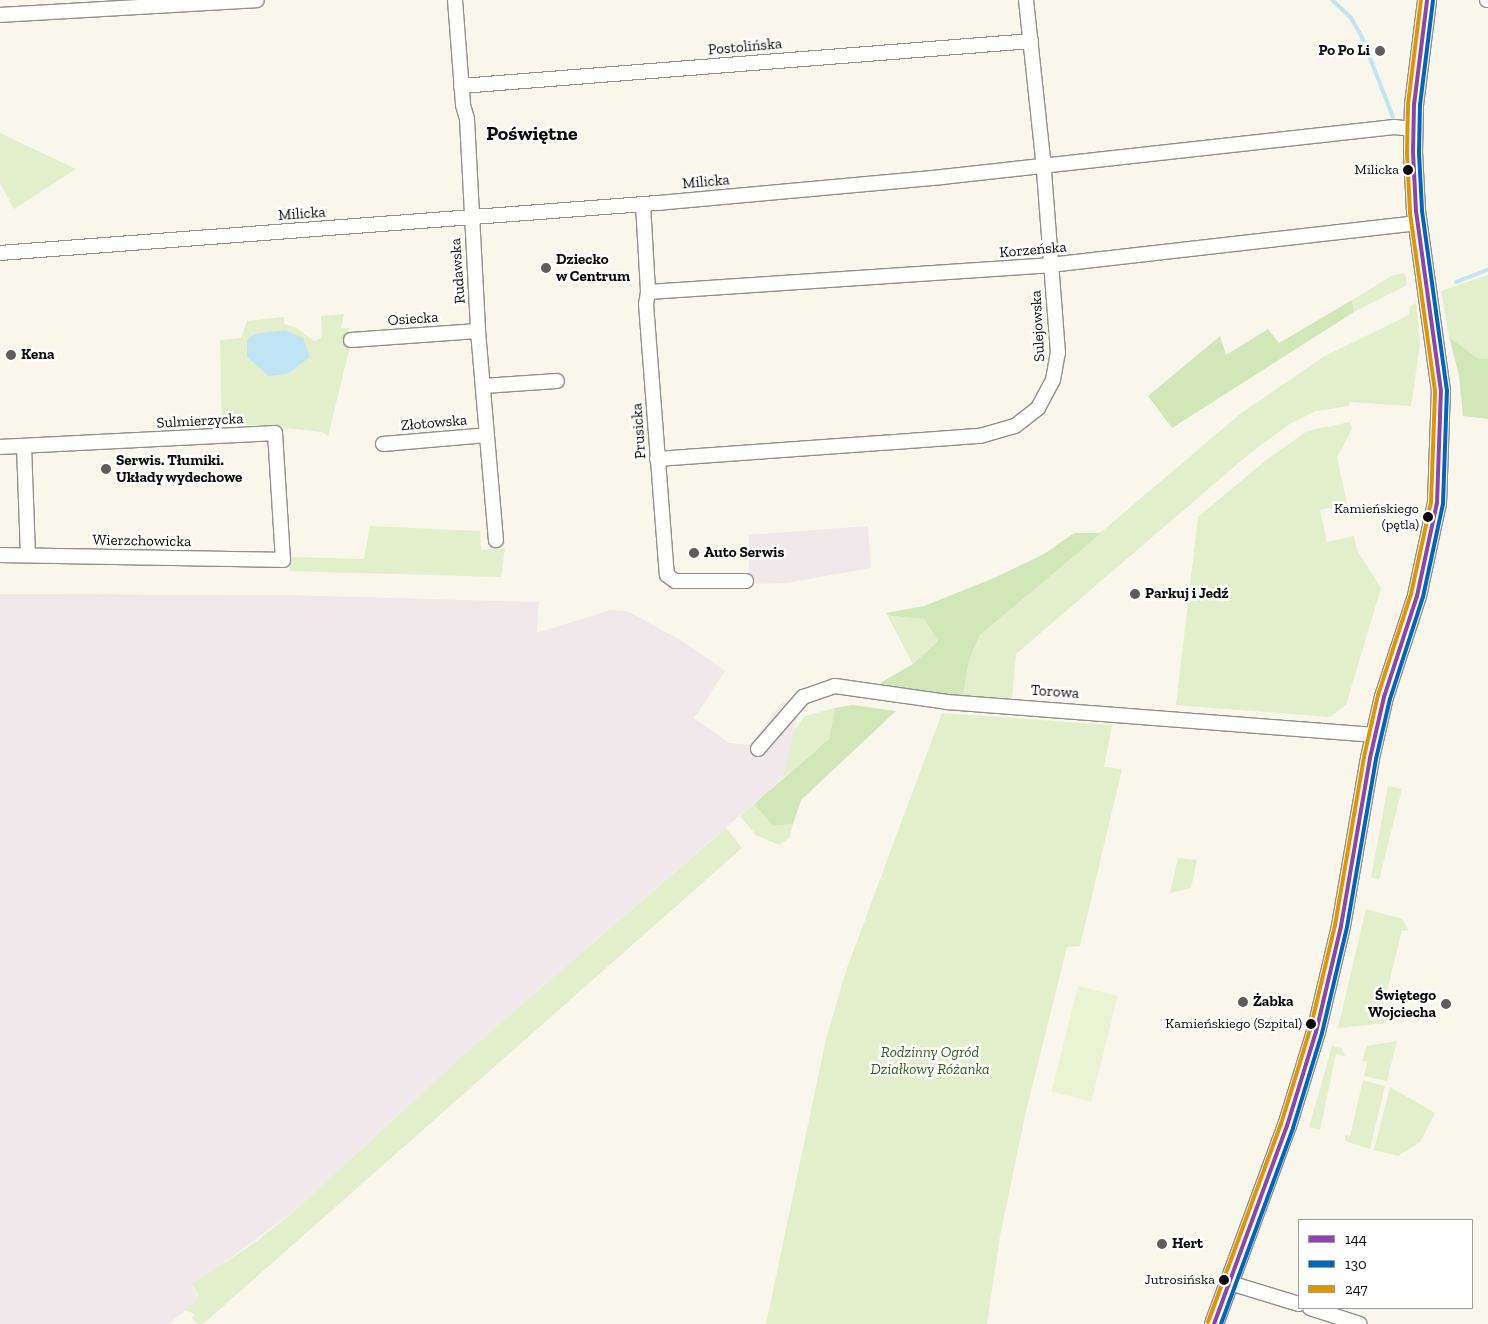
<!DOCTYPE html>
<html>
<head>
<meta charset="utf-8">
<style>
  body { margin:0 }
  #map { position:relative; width:1488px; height:1324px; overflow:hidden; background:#f9f6ec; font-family:"Zilla Slab",serif }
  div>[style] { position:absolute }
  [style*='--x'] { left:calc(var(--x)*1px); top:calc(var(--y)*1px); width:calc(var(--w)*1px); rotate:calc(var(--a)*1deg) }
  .industrial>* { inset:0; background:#f0e8eb }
  .green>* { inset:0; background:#e2efca }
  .forest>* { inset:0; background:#d2e7b8 }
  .pitch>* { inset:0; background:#ecf3d5; transform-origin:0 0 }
  .water>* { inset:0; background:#c1e4f5 }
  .stream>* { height:4px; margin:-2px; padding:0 2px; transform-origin:2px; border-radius:2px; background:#c1e4f5 }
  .roads { filter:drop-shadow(1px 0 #92908c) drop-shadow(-1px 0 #92908c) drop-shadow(0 1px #92908c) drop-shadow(0 -1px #92908c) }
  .minor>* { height:14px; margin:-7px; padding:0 7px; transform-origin:7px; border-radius:7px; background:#fefefc }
  .tertiary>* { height:18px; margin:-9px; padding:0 9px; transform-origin:9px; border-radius:9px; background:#fefefc }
  .bus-1>* { height:4px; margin:-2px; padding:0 2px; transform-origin:2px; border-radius:2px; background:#8e44ad }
  .bus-2>* { height:4px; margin:-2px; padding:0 2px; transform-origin:2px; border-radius:2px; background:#0065bd }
  .bus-3>* { height:4px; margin:-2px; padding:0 2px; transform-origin:2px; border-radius:2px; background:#df9601 }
  .dots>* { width:14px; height:14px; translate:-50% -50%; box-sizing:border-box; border:2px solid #fff; border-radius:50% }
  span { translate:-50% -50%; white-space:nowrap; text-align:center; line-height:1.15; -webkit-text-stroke:5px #fff; paint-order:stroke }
  .bus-label { font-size:14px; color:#0a0a0a }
  .right { translate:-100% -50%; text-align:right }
  .street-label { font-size:15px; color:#0a0a0a }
  .poi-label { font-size:15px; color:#0a0a0a; font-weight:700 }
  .left { translate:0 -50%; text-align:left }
  .park-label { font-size:15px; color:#2a6319; font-style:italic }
  .district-label { font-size:20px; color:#0a0a0a; font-weight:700 }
  .legend { position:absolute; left:1298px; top:1219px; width:175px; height:90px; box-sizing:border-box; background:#fff; border:1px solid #9d9d9d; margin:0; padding:6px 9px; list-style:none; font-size:15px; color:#0a0a0a }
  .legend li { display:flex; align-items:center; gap:10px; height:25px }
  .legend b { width:25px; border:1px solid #9d9d9d }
</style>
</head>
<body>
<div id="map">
  <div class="industrial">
    <div style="clip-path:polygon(868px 526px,871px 568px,786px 583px,749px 584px,749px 535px)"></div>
    <div style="clip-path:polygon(0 594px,285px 595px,539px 602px,537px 633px,611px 610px,627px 611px,682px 641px,725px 671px,694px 718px,729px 743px,750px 745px,783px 701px,798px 713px,783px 778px,459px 1059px,298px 1208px,192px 1286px,199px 1298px,169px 1324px,0 1324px)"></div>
  </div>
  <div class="green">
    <div style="clip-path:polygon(0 133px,76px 169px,14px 209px,0 183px)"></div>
    <div style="clip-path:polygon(1405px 273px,1407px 285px,1354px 312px,1352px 300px,1393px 275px)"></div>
    <div style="clip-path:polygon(1488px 275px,1488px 359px,1479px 359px,1449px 337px,1441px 291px)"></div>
    <div style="clip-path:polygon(1416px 303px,1420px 345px,1411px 406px,1349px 402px,1349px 406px,1316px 411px,1288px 425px,1249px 454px,1016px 654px,1012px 698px,963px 697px,969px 660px,980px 635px,1240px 414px,1323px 357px,1409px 315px,1410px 306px)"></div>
    <div style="clip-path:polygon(344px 314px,341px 328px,349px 328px,346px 346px,349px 350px,328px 436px,322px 432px,284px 428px,283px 425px,222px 425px,220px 340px,241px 338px,247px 321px,284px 317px,284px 324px,297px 328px,314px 341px,322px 338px,321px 316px)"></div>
    <div style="clip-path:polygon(1350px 422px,1352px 429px,1337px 457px,1347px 504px,1320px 510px,1327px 542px,1354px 536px,1357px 550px,1381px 588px,1346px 705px,1330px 717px,1176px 705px,1198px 517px,1265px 461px,1307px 431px)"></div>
    <div style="clip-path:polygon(370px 526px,480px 531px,481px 550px,505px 548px,501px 577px,290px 571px,290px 557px,364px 559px)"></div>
    <div style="clip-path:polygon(886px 613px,891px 616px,924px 619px,938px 641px,913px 664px)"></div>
    <div style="clip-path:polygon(835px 708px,829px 739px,783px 778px,794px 730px,805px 716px)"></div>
    <div style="clip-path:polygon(942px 713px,1112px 725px,1104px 767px,1122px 769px,1080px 946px,1067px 947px,1026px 1111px,1000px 1236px,987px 1324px,766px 1324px,826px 1039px,846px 971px)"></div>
    <div style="clip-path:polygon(1388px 786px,1402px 789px,1379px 880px,1371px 877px)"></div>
    <div style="clip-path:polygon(754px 804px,773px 826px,793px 824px,789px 838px,779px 845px,756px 835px,740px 816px)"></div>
    <div style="clip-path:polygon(726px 828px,742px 848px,203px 1324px,198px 1324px,192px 1318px,195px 1314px,185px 1310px,199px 1298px,192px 1284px,257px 1241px,298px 1208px,459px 1059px)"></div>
    <div style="clip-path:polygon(1178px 858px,1197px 860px,1191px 888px,1170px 893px)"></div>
    <div style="clip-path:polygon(1366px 909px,1402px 919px,1409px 931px,1402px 930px,1382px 1011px,1389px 1013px,1385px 1023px,1338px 1028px)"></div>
    <div style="clip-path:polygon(1397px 1041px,1387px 1081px,1364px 1076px,1367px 1062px,1362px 1061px,1367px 1046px)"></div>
    <div style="clip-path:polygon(1332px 1046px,1342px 1048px,1345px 1056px,1336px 1054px,1320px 1130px,1309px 1127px)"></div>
    <div style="clip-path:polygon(1363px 1080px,1385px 1086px,1370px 1149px,1345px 1141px,1345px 1135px,1350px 1136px)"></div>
    <div style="clip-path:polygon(1390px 1087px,1435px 1113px,1420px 1142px,1398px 1156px,1374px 1150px)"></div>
  </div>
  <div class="forest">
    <div style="clip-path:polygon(1352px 300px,1354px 312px,1172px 428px,1148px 396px,1220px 336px,1226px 355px,1268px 329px,1279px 343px)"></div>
    <div style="clip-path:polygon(1449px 337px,1479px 359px,1488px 359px,1488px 419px,1463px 416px,1459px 375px)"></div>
    <div style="clip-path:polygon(1074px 533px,1101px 533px,980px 635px,969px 660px,963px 697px,916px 695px,880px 683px,913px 664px,938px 641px,924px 619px,891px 616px,886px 613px,924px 606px,994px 578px,1044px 554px)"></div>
    <div style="clip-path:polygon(853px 705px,896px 711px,801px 800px,793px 824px,773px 826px,754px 804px,829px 739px,835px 708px)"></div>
  </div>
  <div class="pitch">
    <div style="left:1078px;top:986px;width:41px;height:109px;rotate:14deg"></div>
  </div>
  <div class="water">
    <div style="clip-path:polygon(285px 330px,303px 338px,310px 357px,287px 374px,269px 376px,247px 357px,247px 340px,254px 334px)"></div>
  </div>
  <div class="stream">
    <div style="--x:1332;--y:0;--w:26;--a:43"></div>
    <div style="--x:1351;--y:18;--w:20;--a:60"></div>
    <div style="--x:1361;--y:35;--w:88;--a:68.7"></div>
    <div style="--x:1456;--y:282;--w:34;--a:-21"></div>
  </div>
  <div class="roads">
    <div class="minor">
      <div style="--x:455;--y:0;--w:105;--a:85.6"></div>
      <div style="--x:463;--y:105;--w:15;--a:74"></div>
      <div style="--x:467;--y:119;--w:212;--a:87"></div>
      <div style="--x:478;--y:331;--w:210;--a:85.1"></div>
      <div style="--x:1487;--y:0;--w:1;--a:0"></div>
      <div style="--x:0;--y:15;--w:257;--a:-3.3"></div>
      <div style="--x:461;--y:86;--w:572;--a:-4.51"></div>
      <div style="--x:643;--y:204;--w:88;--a:86.7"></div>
      <div style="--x:648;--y:292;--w:12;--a:99"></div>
      <div style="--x:646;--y:304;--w:272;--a:85.6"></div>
      <div style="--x:667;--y:575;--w:10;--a:37"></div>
      <div style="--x:675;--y:581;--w:71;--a:0"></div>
      <div style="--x:0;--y:253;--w:660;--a:-4.35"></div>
      <div style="--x:658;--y:203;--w:285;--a:-5.2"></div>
      <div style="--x:942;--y:177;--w:455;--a:-6.3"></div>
      <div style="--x:1394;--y:127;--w:18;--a:6"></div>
      <div style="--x:648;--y:292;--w:403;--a:-3.8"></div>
      <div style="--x:1050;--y:265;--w:370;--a:-6.5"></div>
      <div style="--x:351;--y:340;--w:127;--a:-4.1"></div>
      <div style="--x:483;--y:386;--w:74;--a:-3.9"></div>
      <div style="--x:383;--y:444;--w:104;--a:-4.9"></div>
      <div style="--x:24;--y:446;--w:109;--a:87.9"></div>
      <div style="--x:0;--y:447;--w:275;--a:-2.9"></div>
      <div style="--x:275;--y:433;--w:127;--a:86.4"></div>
      <div style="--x:283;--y:560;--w:283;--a:-179"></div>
      <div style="--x:657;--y:459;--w:324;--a:-4.1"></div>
      <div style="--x:980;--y:436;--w:36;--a:-16"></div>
      <div style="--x:1015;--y:426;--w:29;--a:-38"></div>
      <div style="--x:1038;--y:408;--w:32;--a:-62"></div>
      <div style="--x:1053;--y:380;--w:27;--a:-80"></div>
      <div style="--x:1058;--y:353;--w:195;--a:-94.4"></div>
      <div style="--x:1043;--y:159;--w:160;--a:-96.1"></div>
      <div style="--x:758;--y:749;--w:69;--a:-49.1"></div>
      <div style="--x:803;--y:697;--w:34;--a:-19"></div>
      <div style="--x:835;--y:686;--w:113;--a:8.1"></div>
      <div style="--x:947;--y:702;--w:429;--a:4.4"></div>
      <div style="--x:1230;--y:1283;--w:72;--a:16.9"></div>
      <div style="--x:1310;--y:1308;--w:52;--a:17.7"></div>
    </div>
    <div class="tertiary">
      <div style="--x:1214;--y:1324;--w:211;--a:-69.8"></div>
      <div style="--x:1287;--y:1126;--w:98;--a:-72.9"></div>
      <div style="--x:1316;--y:1032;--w:109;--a:-76.7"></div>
      <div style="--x:1341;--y:926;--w:170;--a:-80.2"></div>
      <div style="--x:1370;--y:758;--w:63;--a:-77.1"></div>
      <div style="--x:1384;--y:697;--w:106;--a:-71.9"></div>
      <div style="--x:1417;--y:596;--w:95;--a:-77.9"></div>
      <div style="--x:1437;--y:503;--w:112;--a:-88"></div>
      <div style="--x:1441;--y:391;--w:182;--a:-97.9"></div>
      <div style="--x:1416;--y:211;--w:59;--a:-92.9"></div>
      <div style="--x:1413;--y:152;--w:47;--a:-88.8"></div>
      <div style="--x:1414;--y:105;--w:106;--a:-82.9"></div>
    </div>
  </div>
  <div class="bus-1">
    <div style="--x:1214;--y:1324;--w:211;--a:-69.8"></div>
    <div style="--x:1287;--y:1126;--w:98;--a:-72.9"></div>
    <div style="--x:1316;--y:1032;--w:109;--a:-76.7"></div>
    <div style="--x:1341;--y:926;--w:170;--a:-80.2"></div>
    <div style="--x:1370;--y:758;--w:63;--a:-77.1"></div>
    <div style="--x:1384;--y:697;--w:106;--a:-71.9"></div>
    <div style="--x:1417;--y:596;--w:95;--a:-77.9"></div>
    <div style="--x:1437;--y:503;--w:112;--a:-88"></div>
    <div style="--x:1441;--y:391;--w:182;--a:-97.9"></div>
    <div style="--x:1416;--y:211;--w:59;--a:-92.9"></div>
    <div style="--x:1413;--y:152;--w:47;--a:-88.8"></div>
    <div style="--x:1414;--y:105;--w:106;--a:-82.9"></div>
  </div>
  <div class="bus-2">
    <div style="--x:1221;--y:1324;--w:209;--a:-69.8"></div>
    <div style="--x:1293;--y:1128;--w:99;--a:-73"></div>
    <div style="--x:1322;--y:1033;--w:109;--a:-76.7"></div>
    <div style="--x:1347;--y:927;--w:170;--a:-80.2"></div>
    <div style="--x:1376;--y:759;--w:62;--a:-76.9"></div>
    <div style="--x:1390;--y:699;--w:107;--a:-72.1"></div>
    <div style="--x:1423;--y:597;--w:95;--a:-77.9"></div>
    <div style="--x:1443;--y:504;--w:113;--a:-88"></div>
    <div style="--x:1447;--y:391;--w:183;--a:-97.9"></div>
    <div style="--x:1422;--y:210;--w:58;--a:-93"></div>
    <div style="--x:1419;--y:152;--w:47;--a:-88.8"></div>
    <div style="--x:1420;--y:105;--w:105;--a:-82.9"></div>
  </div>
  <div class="bus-3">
    <div style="--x:1208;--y:1322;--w:211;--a:-69.8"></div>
    <div style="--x:1281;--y:1124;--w:98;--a:-72.9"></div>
    <div style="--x:1310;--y:1030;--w:108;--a:-76.6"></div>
    <div style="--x:1335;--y:925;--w:170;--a:-80.2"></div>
    <div style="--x:1364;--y:757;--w:64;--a:-77.3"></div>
    <div style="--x:1378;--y:695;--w:106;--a:-71.9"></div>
    <div style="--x:1411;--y:594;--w:94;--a:-77.7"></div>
    <div style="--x:1431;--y:502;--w:111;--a:-87.9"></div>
    <div style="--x:1435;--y:391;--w:181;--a:-98"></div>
    <div style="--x:1410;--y:212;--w:60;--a:-92.9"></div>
    <div style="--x:1407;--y:152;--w:48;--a:-88.8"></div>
    <div style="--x:1408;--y:104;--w:105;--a:-82.9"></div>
  </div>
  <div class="dots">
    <div style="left:1380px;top:51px;background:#5e5d59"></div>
    <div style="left:1408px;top:170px;background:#0a0a0a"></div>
    <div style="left:546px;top:268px;background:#5e5d59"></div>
    <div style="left:11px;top:355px;background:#5e5d59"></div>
    <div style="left:106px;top:469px;background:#5e5d59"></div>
    <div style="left:1428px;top:517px;background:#0a0a0a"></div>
    <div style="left:694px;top:553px;background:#5e5d59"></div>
    <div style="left:1135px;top:594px;background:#5e5d59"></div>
    <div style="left:1243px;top:1002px;background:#5e5d59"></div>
    <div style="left:1446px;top:1004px;background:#5e5d59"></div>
    <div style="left:1311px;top:1024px;background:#0a0a0a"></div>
    <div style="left:1162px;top:1244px;background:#5e5d59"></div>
    <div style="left:1224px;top:1280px;background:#0a0a0a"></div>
  </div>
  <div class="bus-label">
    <span class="right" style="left:1399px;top:170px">Milicka</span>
    <span class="right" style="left:1419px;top:517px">Kamieńskiego<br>(pętla)</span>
    <span class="right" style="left:1302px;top:1024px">Kamieńskiego (Szpital)</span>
    <span class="right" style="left:1215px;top:1280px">Jutrosińska</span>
  </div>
  <div class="street-label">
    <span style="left:745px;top:47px;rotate:-5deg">Postolińska</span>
    <span style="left:706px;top:182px;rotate:-5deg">Milicka</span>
    <span style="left:302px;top:214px;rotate:-4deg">Milicka</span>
    <span style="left:1033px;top:250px;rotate:-5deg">Korzeńska</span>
    <span style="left:458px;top:271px;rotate:-94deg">Rudawska</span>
    <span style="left:413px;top:319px;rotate:-4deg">Osiecka</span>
    <span style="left:1038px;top:326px;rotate:-93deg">Sulejowska</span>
    <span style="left:200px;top:421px;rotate:-3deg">Sulmierzycka</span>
    <span style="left:434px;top:423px;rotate:-5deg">Złotowska</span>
    <span style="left:639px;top:431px;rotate:-94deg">Prusicka</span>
    <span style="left:142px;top:541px;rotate:1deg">Wierzchowicka</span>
    <span style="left:1055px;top:692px;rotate:4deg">Torowa</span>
  </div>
  <div class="poi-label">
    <span class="right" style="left:1370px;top:51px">Po Po Li</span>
    <span class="left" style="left:556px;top:268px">Dziecko<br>w Centrum</span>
    <span class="left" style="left:21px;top:355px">Kena</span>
    <span class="left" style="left:116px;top:469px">Serwis. Tłumiki.<br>Układy wydechowe</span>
    <span class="left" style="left:704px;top:553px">Auto Serwis</span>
    <span class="left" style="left:1145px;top:594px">Parkuj i Jedź</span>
    <span class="right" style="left:1436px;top:1004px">Świętego<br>Wojciecha</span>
    <span class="left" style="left:1253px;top:1002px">Żabka</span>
    <span class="left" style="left:1172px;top:1244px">Hert</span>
  </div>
  <div class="park-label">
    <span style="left:930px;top:1061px">Rodzinny Ogród<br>Działkowy Różanka</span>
  </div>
  <div class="district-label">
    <span style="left:532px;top:133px">Poświętne</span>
  </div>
  <ul class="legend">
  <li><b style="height:6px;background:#8e44ad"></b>144</li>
  <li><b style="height:6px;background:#0065bd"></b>130</li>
  <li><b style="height:6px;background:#df9601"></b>247</li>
  </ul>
</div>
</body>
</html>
